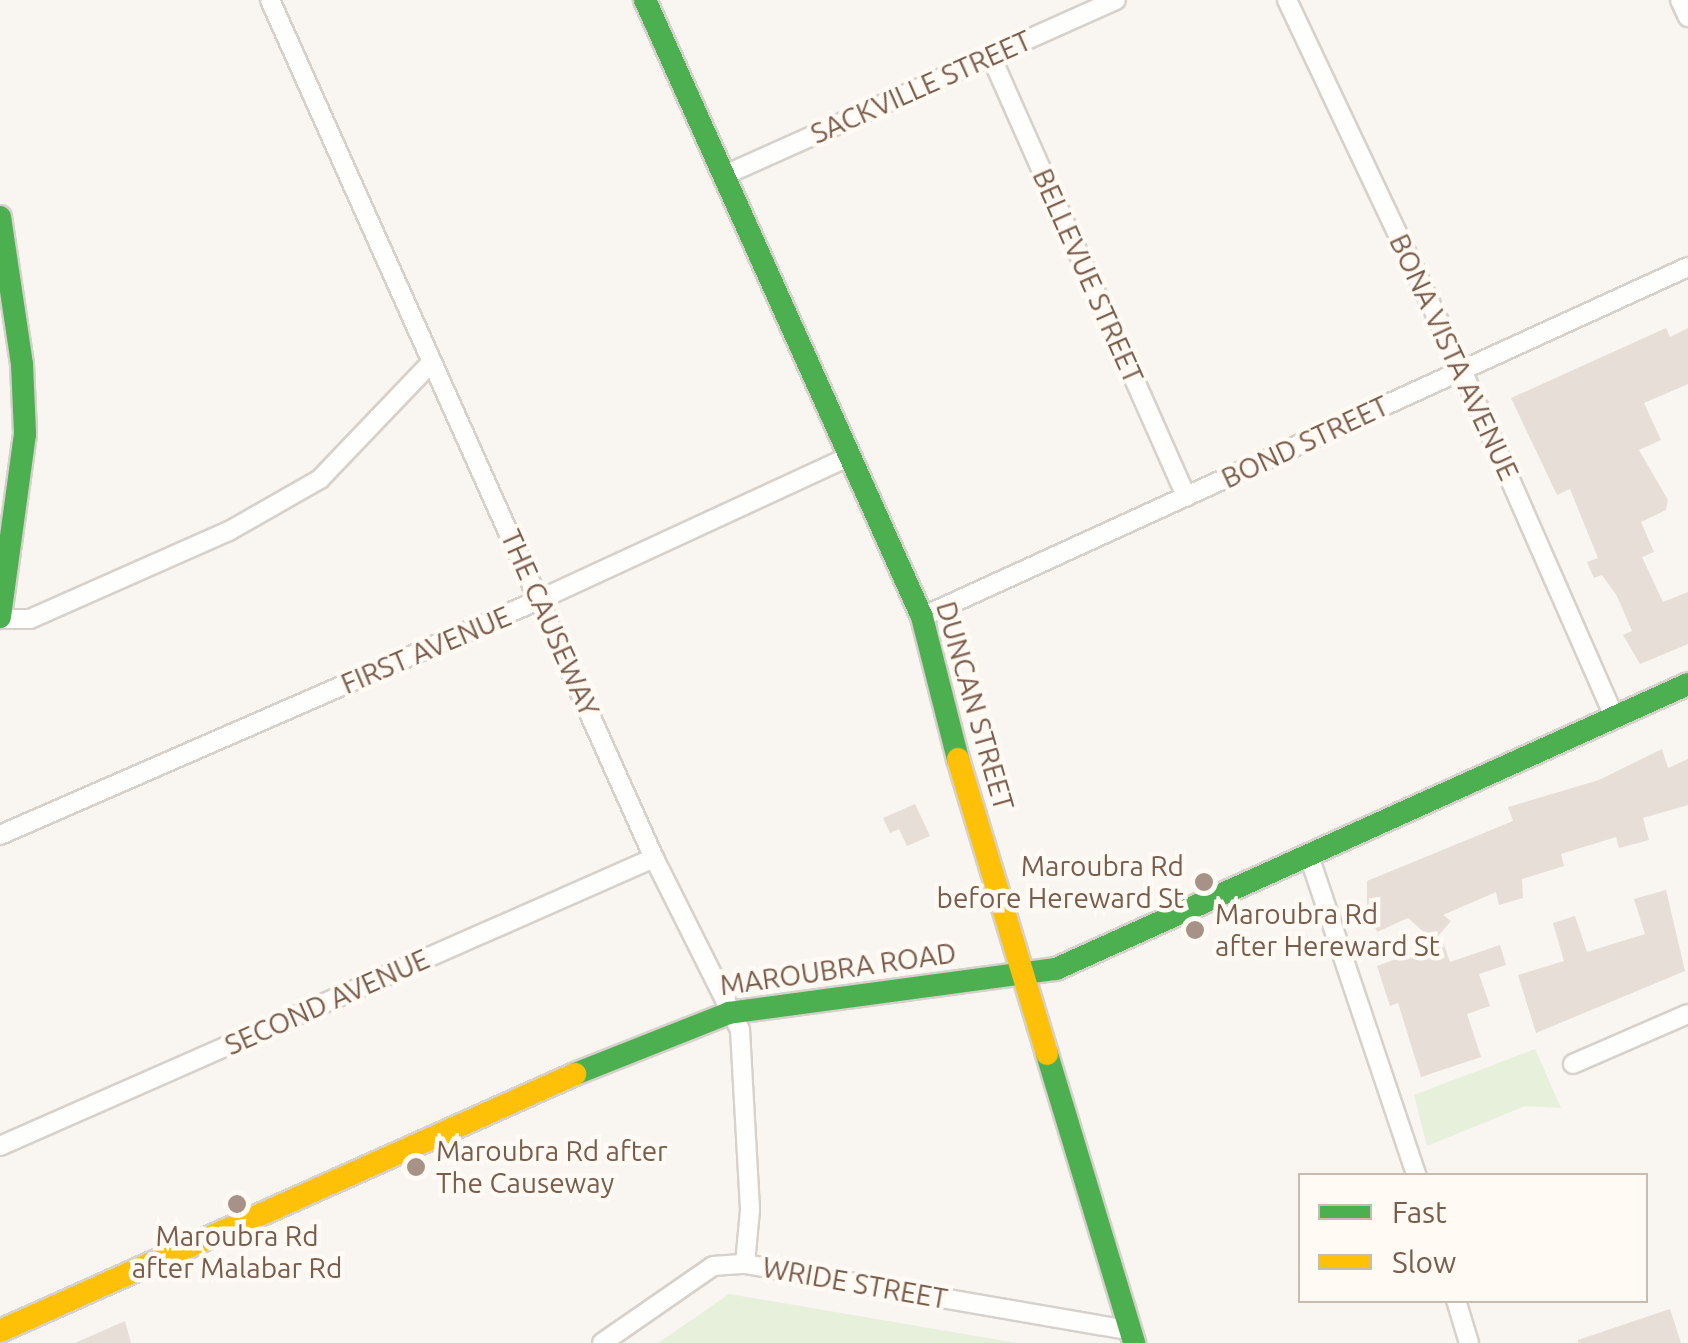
<!DOCTYPE html>
<html>
<head>
<meta charset="utf-8">
<style>
  body { margin:0 }
  #map { position:relative; width:1688px; height:1343px; overflow:hidden; background:#f9f5f0; font-family:Ubuntu,sans-serif }
  div>[style] { position:absolute }
  [style*='--x'] { left:calc(var(--x)*1px); top:calc(var(--y)*1px); width:calc(var(--w)*1px); rotate:calc(var(--a)*1deg) }
  .green>* { inset:0; background:#e7f0db }
  .building>* { inset:0; background:#e6ded7 }
  .roads { filter:drop-shadow(2px 0 #d7d1cb) drop-shadow(-2px 0 #d7d1cb) drop-shadow(0 2px #d7d1cb) drop-shadow(0 -2px #d7d1cb) }
  .street>* { height:18px; margin:-9px; padding:0 9px; transform-origin:9px; border-radius:9px; background:#fefefd }
  .fast>* { height:22px; margin:-11px; padding:0 11px; transform-origin:11px; border-radius:11px; background:#4caf50 }
  .slow>* { height:22px; margin:-11px; padding:0 11px; transform-origin:11px; border-radius:11px; background:#ffc107 }
  .dots>* { width:28px; height:28px; translate:-50% -50%; box-sizing:border-box; border:5px solid #fffaf3; border-radius:50% }
  span { translate:-50% -50%; white-space:nowrap; text-align:center; line-height:1.15; -webkit-text-stroke:9px #fffaf3; paint-order:stroke }
  .street-label { font-size:28px; color:#7a5c4d }
  .poi-label { font-size:28px; color:#7a5c4d }
  .right { translate:-100% -50%; text-align:right }
  .left { translate:0 -50%; text-align:left }
  .legend { position:absolute; left:1298px; top:1173px; width:350px; height:130px; box-sizing:border-box; background:#fffaf3; border:2px solid #cabbb1; margin:0; padding:12px 18px; list-style:none; font-size:30px; color:#7a5c4d }
  .legend li { display:flex; align-items:center; gap:20px; height:50px }
  .legend b { width:50px; border:2px solid #cabbb1 }
</style>
</head>
<body>
<div id="map">
  <div class="green">
    <div style="clip-path:polygon(1535px 1049px,1561px 1108px,1525px 1106px,1427px 1146px,1414px 1095px)"></div>
    <div style="clip-path:polygon(729px 1294px,1017px 1343px,658px 1343px)"></div>
  </div>
  <div class="building">
    <div style="clip-path:polygon(1666px 328px,1670px 337px,1688px 328px,1688px 384px,1644px 403px,1661px 440px,1639px 450px,1668px 500px,1666px 510px,1641px 522px,1654px 552px,1642px 557px,1663px 602px,1688px 592px,1688px 644px,1640px 664px,1623px 635px,1632px 631px,1617px 596px,1602px 575px,1594px 578px,1587px 562px,1598px 558px,1570px 489px,1557px 495px,1511px 398px)"></div>
    <div style="clip-path:polygon(1662px 749px,1668px 768px,1688px 759px,1688px 805px,1643px 818px,1649px 840px,1619px 848px,1616px 837px,1561px 854px,1564px 866px,1522px 879px,1523px 898px,1499px 905px,1496px 892px,1443px 915px,1451px 921px,1434px 941px,1408px 918px,1377px 932px,1367px 907px,1367px 881px,1513px 821px,1508px 807px,1599px 780px)"></div>
    <div style="clip-path:polygon(915px 804px,930px 836px,907px 846px,899px 829px,890px 833px,883px 818px)"></div>
    <div style="clip-path:polygon(1666px 890px,1685px 971px,1536px 1033px,1518px 975px,1564px 961px,1553px 923px,1575px 916px,1587px 952px,1645px 934px,1634px 899px)"></div>
    <div style="clip-path:polygon(1443px 942px,1450px 962px,1500px 945px,1506px 965px,1479px 974px,1490px 1006px,1467px 1014px,1481px 1057px,1421px 1077px,1398px 1003px,1390px 1006px,1377px 966px)"></div>
    <div style="clip-path:polygon(1670px 1309px,1681px 1343px,1578px 1343px,1578px 1340px)"></div>
    <div style="clip-path:polygon(125px 1321px,131px 1343px,75px 1343px)"></div>
  </div>
  <div class="roads">
    <div class="street">
      <div style="--x:270;--y:0;--w:940;--a:65.89"></div>
      <div style="--x:654;--y:858;--w:192;--a:63.4"></div>
      <div style="--x:740;--y:1030;--w:180;--a:86.8"></div>
      <div style="--x:750;--y:1210;--w:54;--a:95.3"></div>
      <div style="--x:1287;--y:0;--w:409;--a:64.7"></div>
      <div style="--x:1462;--y:370;--w:378;--a:66.3"></div>
      <div style="--x:1680;--y:0;--w:19;--a:65"></div>
      <div style="--x:991;--y:56;--w:482;--a:66.1"></div>
      <div style="--x:727;--y:174;--w:426;--a:-24.1"></div>
      <div style="--x:922;--y:617;--w:842;--a:-24.56"></div>
      <div style="--x:0;--y:619;--w:30;--a:0"></div>
      <div style="--x:30;--y:619;--w:218;--a:-23.9"></div>
      <div style="--x:229;--y:531;--w:105;--a:-29.7"></div>
      <div style="--x:320;--y:479;--w:159;--a:-46.3"></div>
      <div style="--x:0;--y:835;--w:590;--a:-23.57"></div>
      <div style="--x:541;--y:599;--w:338;--a:-24.8"></div>
      <div style="--x:1309;--y:856;--w:338;--a:71.4"></div>
      <div style="--x:1573;--y:1064;--w:125;--a:-23.5"></div>
      <div style="--x:0;--y:1146;--w:715;--a:-23.77"></div>
      <div style="--x:1456;--y:1300;--w:45;--a:73.2"></div>
      <div style="--x:602;--y:1343;--w:135;--a:-34.7"></div>
      <div style="--x:713;--y:1266;--w:32;--a:-4"></div>
      <div style="--x:745;--y:1264;--w:392;--a:9.8"></div>
    </div>
    <div class="fast">
      <div style="--x:645;--y:0;--w:676;--a:65.82"></div>
      <div style="--x:922;--y:617;--w:146;--a:75.8"></div>
      <div style="--x:0;--y:217;--w:149;--a:81.5"></div>
      <div style="--x:22;--y:364;--w:70;--a:87.5"></div>
      <div style="--x:25;--y:434;--w:185;--a:97.8"></div>
      <div style="--x:1047;--y:1054;--w:302;--a:73.2"></div>
      <div style="--x:575;--y:1074;--w:166;--a:-21.6"></div>
      <div style="--x:729;--y:1013;--w:330;--a:-7.7"></div>
      <div style="--x:1056;--y:969;--w:693;--a:-24.27"></div>
    </div>
    <div class="slow">
      <div style="--x:958;--y:759;--w:308;--a:73.2"></div>
      <div style="--x:0;--y:1331;--w:630;--a:-24.08"></div>
    </div>
  </div>
  <div class="dots">
    <div style="left:1204px;top:882px;background:#a69286"></div>
    <div style="left:1195px;top:930px;background:#a69286"></div>
    <div style="left:416px;top:1167px;background:#a69286"></div>
    <div style="left:237px;top:1204px;background:#a69286"></div>
  </div>
  <div class="street-label">
    <span style="left:921px;top:87px;rotate:-24deg">SACKVILLE STREET</span>
    <span style="left:1088px;top:276px;rotate:66deg">BELLEVUE STREET</span>
    <span style="left:1454px;top:357px;rotate:65deg">BONA VISTA AVENUE</span>
    <span style="left:1305px;top:442px;rotate:-25deg">BOND STREET</span>
    <span style="left:550px;top:623px;rotate:66deg">THE CAUSEWAY</span>
    <span style="left:426px;top:650px;rotate:-23deg">FIRST AVENUE</span>
    <span style="left:975px;top:706px;rotate:74deg">DUNCAN STREET</span>
    <span style="left:838px;top:969px;rotate:-8deg">MAROUBRA ROAD</span>
    <span style="left:327px;top:1002px;rotate:-24deg">SECOND AVENUE</span>
    <span style="left:855px;top:1283px;rotate:10deg">WRIDE STREET</span>
  </div>
  <div class="poi-label">
    <span class="right" style="left:1184px;top:882px">Maroubra Rd<br>before Hereward St</span>
    <span class="left" style="left:1215px;top:930px">Maroubra Rd<br>after Hereward St</span>
    <span class="left" style="left:436px;top:1167px">Maroubra Rd after<br>The Causeway</span>
    <span style="left:237px;top:1252px">Maroubra Rd<br>after Malabar Rd</span>
  </div>
  <ul class="legend">
  <li><b style="height:12px;background:#4caf50"></b>Fast</li>
  <li><b style="height:12px;background:#ffc107"></b>Slow</li>
  </ul>
</div>
</body>
</html>
